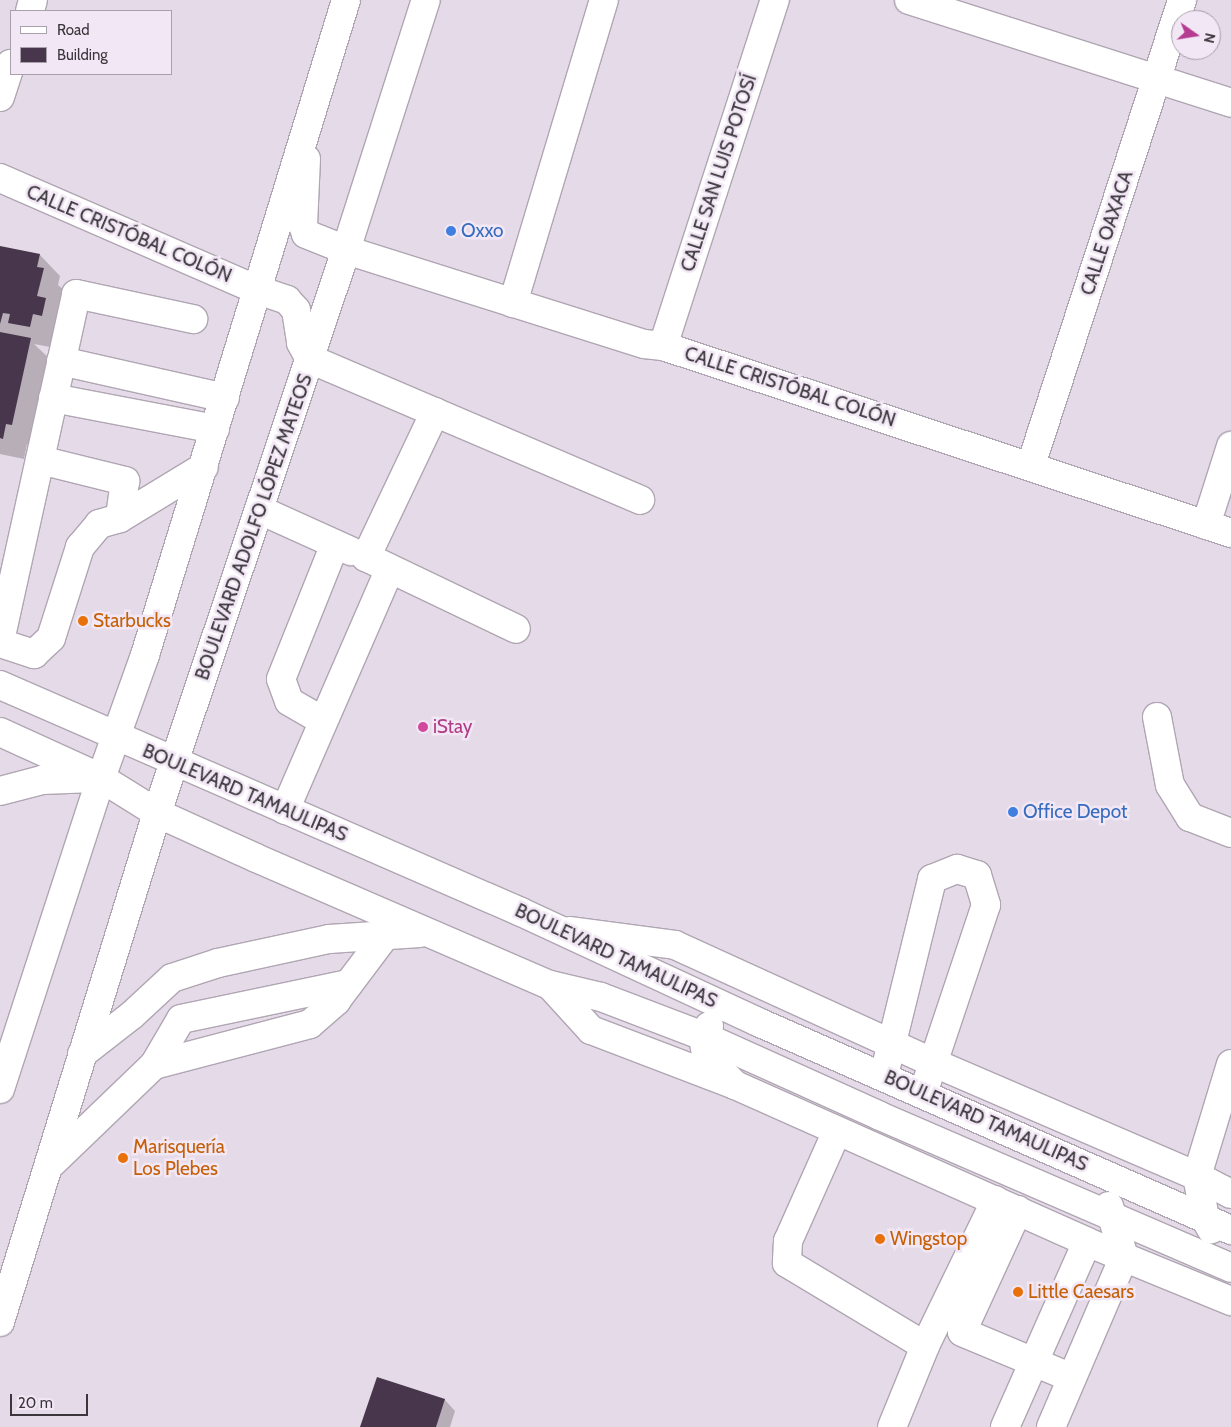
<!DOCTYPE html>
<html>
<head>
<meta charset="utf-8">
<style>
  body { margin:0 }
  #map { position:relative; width:1231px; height:1427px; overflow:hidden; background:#e5dae7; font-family:Cabin,sans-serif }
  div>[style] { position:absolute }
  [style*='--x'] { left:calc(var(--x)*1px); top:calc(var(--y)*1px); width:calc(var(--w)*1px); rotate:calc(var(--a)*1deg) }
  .shadow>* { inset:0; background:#0003 }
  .building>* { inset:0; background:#48374c }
  .roads { filter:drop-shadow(1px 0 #b0a6b3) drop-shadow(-1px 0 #b0a6b3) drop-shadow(0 1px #b0a6b3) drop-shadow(0 -1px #b0a6b3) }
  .minor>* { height:28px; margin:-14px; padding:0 14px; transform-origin:14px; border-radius:14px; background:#fff }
  .major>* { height:28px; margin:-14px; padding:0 14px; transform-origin:14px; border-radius:14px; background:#fff }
  .dots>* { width:14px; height:14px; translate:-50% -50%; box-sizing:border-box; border:2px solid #f2e7f5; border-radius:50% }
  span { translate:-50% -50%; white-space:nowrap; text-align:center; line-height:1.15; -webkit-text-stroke:5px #f2e7f5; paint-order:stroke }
  .street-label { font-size:19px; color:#3a363b }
  .shop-label { font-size:19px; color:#366cbe }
  .left { translate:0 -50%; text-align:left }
  .food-label { font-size:19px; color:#c56008 }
  .hotel-label { font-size:19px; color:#b23c85 }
  .legend { position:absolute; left:10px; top:10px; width:162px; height:65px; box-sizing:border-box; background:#f2e7f5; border:1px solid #a8a0ab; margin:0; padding:6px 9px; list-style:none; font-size:15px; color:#3a363b }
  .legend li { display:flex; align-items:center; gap:10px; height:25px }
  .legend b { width:25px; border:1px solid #a8a0ab }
  .north { position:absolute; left:1171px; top:10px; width:50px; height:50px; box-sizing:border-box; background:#f2e7f5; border:1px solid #a8a0ab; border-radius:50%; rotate:103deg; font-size:14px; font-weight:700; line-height:20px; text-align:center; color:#3a363b }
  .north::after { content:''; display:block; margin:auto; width:18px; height:22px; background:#b53c90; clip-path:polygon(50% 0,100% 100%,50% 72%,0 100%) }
  .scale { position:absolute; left:10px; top:1394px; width:78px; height:22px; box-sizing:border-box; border:2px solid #3a363b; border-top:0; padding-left:6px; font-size:15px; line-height:18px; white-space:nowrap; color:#3a363b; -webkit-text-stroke:4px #f2e7f5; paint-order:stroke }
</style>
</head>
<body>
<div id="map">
  <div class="shadow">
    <div style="clip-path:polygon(0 247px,40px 255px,60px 276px,58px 285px,64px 290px,62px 336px,53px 334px,50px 347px,34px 344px,51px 360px,33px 445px,27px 444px,24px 459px,0 454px)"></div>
    <div style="clip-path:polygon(377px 1379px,445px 1400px,455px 1411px,450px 1427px,362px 1427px)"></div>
  </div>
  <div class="building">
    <div style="clip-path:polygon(0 246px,40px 254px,37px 267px,44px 268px,37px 296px,46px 298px,42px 316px,33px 314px,30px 327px,8px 323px,10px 314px,3px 313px,0 324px)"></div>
    <div style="clip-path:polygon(0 332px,31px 338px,12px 425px,6px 424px,3px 439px,0 438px)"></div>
    <div style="clip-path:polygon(377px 1377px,445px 1399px,436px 1427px,360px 1427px)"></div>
  </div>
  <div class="roads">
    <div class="minor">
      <div style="--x:909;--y:0;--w:338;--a:17.7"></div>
      <div style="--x:30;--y:11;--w:11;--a:-75"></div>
      <div style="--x:0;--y:97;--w:35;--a:-72"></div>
      <div style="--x:0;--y:178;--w:281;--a:23.5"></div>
      <div style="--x:346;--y:250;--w:312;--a:17.5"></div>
      <div style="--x:644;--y:344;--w:19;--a:6"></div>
      <div style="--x:663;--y:346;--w:598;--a:18.22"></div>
      <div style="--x:513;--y:303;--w:316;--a:-73.3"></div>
      <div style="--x:663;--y:346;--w:364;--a:-72.1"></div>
      <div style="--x:310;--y:359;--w:359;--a:23.1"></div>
      <div style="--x:61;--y:361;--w:168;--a:12.7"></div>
      <div style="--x:53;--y:398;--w:165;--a:10.8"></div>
      <div style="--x:435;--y:412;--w:161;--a:115.4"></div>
      <div style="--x:366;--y:557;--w:166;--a:25.6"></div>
      <div style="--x:40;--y:460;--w:88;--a:13.9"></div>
      <div style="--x:125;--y:481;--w:37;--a:98"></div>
      <div style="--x:1031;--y:465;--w:489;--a:-72"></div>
      <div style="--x:260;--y:510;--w:100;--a:24.3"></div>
      <div style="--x:1206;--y:525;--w:83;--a:-72.4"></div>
      <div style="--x:0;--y:641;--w:355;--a:-77.6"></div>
      <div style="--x:76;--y:294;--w:120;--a:12.1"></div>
      <div style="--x:0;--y:643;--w:36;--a:18"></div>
      <div style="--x:34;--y:654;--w:23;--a:-43"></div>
      <div style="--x:51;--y:638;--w:96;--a:-72.3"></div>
      <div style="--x:80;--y:547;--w:30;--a:-50"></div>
      <div style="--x:99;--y:524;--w:22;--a:-16"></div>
      <div style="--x:120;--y:518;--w:98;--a:-31.3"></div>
      <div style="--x:1157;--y:717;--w:69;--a:79.2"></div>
      <div style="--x:1170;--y:785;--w:38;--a:58"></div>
      <div style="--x:1190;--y:817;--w:44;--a:21.3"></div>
      <div style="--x:323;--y:721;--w:39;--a:-150"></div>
      <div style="--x:289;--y:701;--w:23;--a:-110"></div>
      <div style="--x:281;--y:679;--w:145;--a:-68.2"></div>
      <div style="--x:285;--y:810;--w:263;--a:-66.5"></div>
      <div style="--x:569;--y:931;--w:107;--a:7.5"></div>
      <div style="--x:675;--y:945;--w:282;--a:24.5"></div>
      <div style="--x:932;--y:1062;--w:288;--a:23.3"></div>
      <div style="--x:1197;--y:1176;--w:38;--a:28"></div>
      <div style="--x:550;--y:985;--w:61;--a:47.7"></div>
      <div style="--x:591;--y:1030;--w:154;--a:20.9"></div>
      <div style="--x:735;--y:1085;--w:385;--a:24"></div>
      <div style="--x:1087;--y:1242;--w:156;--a:22.3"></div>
      <div style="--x:154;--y:1065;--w:53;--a:-59.6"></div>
      <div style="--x:181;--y:1019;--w:171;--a:-11.8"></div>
      <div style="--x:884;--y:1075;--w:202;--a:-76.2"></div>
      <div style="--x:932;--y:879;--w:27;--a:-22"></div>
      <div style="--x:957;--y:869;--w:21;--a:17"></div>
      <div style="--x:977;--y:875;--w:31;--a:73"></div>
      <div style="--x:986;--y:905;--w:186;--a:108.5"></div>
      <div style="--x:837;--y:1131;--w:120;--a:114"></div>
      <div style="--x:788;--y:1241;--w:22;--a:93"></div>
      <div style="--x:787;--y:1263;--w:161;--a:31"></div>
      <div style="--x:51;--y:1164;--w:143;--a:-43.9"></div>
      <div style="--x:154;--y:1065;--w:161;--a:-14.7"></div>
      <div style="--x:310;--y:1024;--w:35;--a:-41"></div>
      <div style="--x:336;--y:1001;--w:85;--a:-53.1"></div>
      <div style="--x:1197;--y:1176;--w:117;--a:-73.1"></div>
      <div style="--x:1018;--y:1210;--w:134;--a:114.7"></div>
      <div style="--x:962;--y:1332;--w:119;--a:22.7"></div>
      <div style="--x:892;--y:1427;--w:87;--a:-67.8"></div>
      <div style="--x:925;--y:1346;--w:162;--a:-64.1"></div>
      <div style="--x:1005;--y:1427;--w:202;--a:-66.1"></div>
      <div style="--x:1051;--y:1427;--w:185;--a:-66.8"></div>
    </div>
    <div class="major">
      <div style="--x:306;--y:159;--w:66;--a:92.6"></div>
      <div style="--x:303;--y:225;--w:9;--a:72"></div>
      <div style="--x:306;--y:234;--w:43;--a:21.8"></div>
      <div style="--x:258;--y:290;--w:31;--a:19"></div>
      <div style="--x:287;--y:300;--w:13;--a:48"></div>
      <div style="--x:296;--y:310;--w:33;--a:81"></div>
      <div style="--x:301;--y:343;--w:18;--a:61"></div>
      <div style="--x:0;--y:685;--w:568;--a:23.54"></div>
      <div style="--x:521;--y:912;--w:261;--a:24.9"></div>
      <div style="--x:758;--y:1022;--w:517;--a:23.74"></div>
      <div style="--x:0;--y:732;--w:111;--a:24.5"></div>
      <div style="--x:101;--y:778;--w:66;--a:32"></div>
      <div style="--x:157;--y:813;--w:109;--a:24.4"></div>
      <div style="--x:256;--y:858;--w:320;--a:23.4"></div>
      <div style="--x:550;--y:985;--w:52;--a:13.2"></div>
      <div style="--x:601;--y:997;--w:109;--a:20.9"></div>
      <div style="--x:703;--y:1036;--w:194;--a:24.3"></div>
      <div style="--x:880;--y:1116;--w:382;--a:23.4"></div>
      <div style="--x:0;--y:791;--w:43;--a:-14.7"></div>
      <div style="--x:42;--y:780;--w:53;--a:-2.2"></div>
      <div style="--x:709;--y:1026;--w:12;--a:121"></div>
      <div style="--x:703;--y:1036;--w:20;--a:81"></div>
      <div style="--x:706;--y:1056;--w:41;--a:45"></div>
      <div style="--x:82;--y:1054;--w:63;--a:-38"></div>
      <div style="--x:132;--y:1015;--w:54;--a:-42.8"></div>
      <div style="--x:172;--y:978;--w:48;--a:-18.1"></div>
      <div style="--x:218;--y:963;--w:114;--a:-12.2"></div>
      <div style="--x:329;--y:939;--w:91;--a:-3.8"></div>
      <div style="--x:0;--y:1089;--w:327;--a:-72"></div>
      <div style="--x:101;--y:778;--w:131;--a:-70.3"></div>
      <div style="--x:145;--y:655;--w:685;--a:-72.94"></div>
      <div style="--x:1197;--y:1176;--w:43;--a:79.2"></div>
      <div style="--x:1205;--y:1218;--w:13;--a:61"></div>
      <div style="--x:1109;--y:1206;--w:53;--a:73.6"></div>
      <div style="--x:0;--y:1322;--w:533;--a:-72.86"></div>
      <div style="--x:157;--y:813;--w:594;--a:-71.44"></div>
      <div style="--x:346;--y:250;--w:262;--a:-72.3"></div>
    </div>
  </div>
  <div class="dots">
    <div style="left:451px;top:231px;background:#3f7fe0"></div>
    <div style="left:83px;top:621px;background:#e8710a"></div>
    <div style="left:423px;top:727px;background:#d1479c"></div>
    <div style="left:1013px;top:812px;background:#3f7fe0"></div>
    <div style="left:123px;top:1158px;background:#e8710a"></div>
    <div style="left:880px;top:1239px;background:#e8710a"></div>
    <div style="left:1018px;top:1292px;background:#e8710a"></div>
  </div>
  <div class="street-label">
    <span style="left:719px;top:173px;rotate:-72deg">CALLE SAN LUIS POTOSÍ</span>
    <span style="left:1107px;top:233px;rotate:-72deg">CALLE OAXACA</span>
    <span style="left:129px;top:234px;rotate:23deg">CALLE CRISTÓBAL COLÓN</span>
    <span style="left:790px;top:387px;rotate:18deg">CALLE CRISTÓBAL COLÓN</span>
    <span style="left:254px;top:527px;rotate:-71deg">BOULEVARD ADOLFO LÓPEZ MATEOS</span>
    <span style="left:245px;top:793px;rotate:23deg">BOULEVARD TAMAULIPAS</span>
    <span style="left:616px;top:956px;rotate:25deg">BOULEVARD TAMAULIPAS</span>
    <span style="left:986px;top:1121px;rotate:24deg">BOULEVARD TAMAULIPAS</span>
  </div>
  <div class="shop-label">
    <span class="left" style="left:461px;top:231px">Oxxo</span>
    <span class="left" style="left:1023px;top:812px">Office Depot</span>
  </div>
  <div class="food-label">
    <span class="left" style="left:93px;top:621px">Starbucks</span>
    <span class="left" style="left:133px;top:1158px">Marisquería<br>Los Plebes</span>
    <span class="left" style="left:890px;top:1239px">Wingstop</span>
    <span class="left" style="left:1028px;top:1292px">Little Caesars</span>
  </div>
  <div class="hotel-label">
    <span class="left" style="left:433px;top:727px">iStay</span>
  </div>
  <ul class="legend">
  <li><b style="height:6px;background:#fff"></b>Road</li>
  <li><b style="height:14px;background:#48374c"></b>Building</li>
  </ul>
  <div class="north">N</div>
  <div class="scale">20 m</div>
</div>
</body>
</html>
